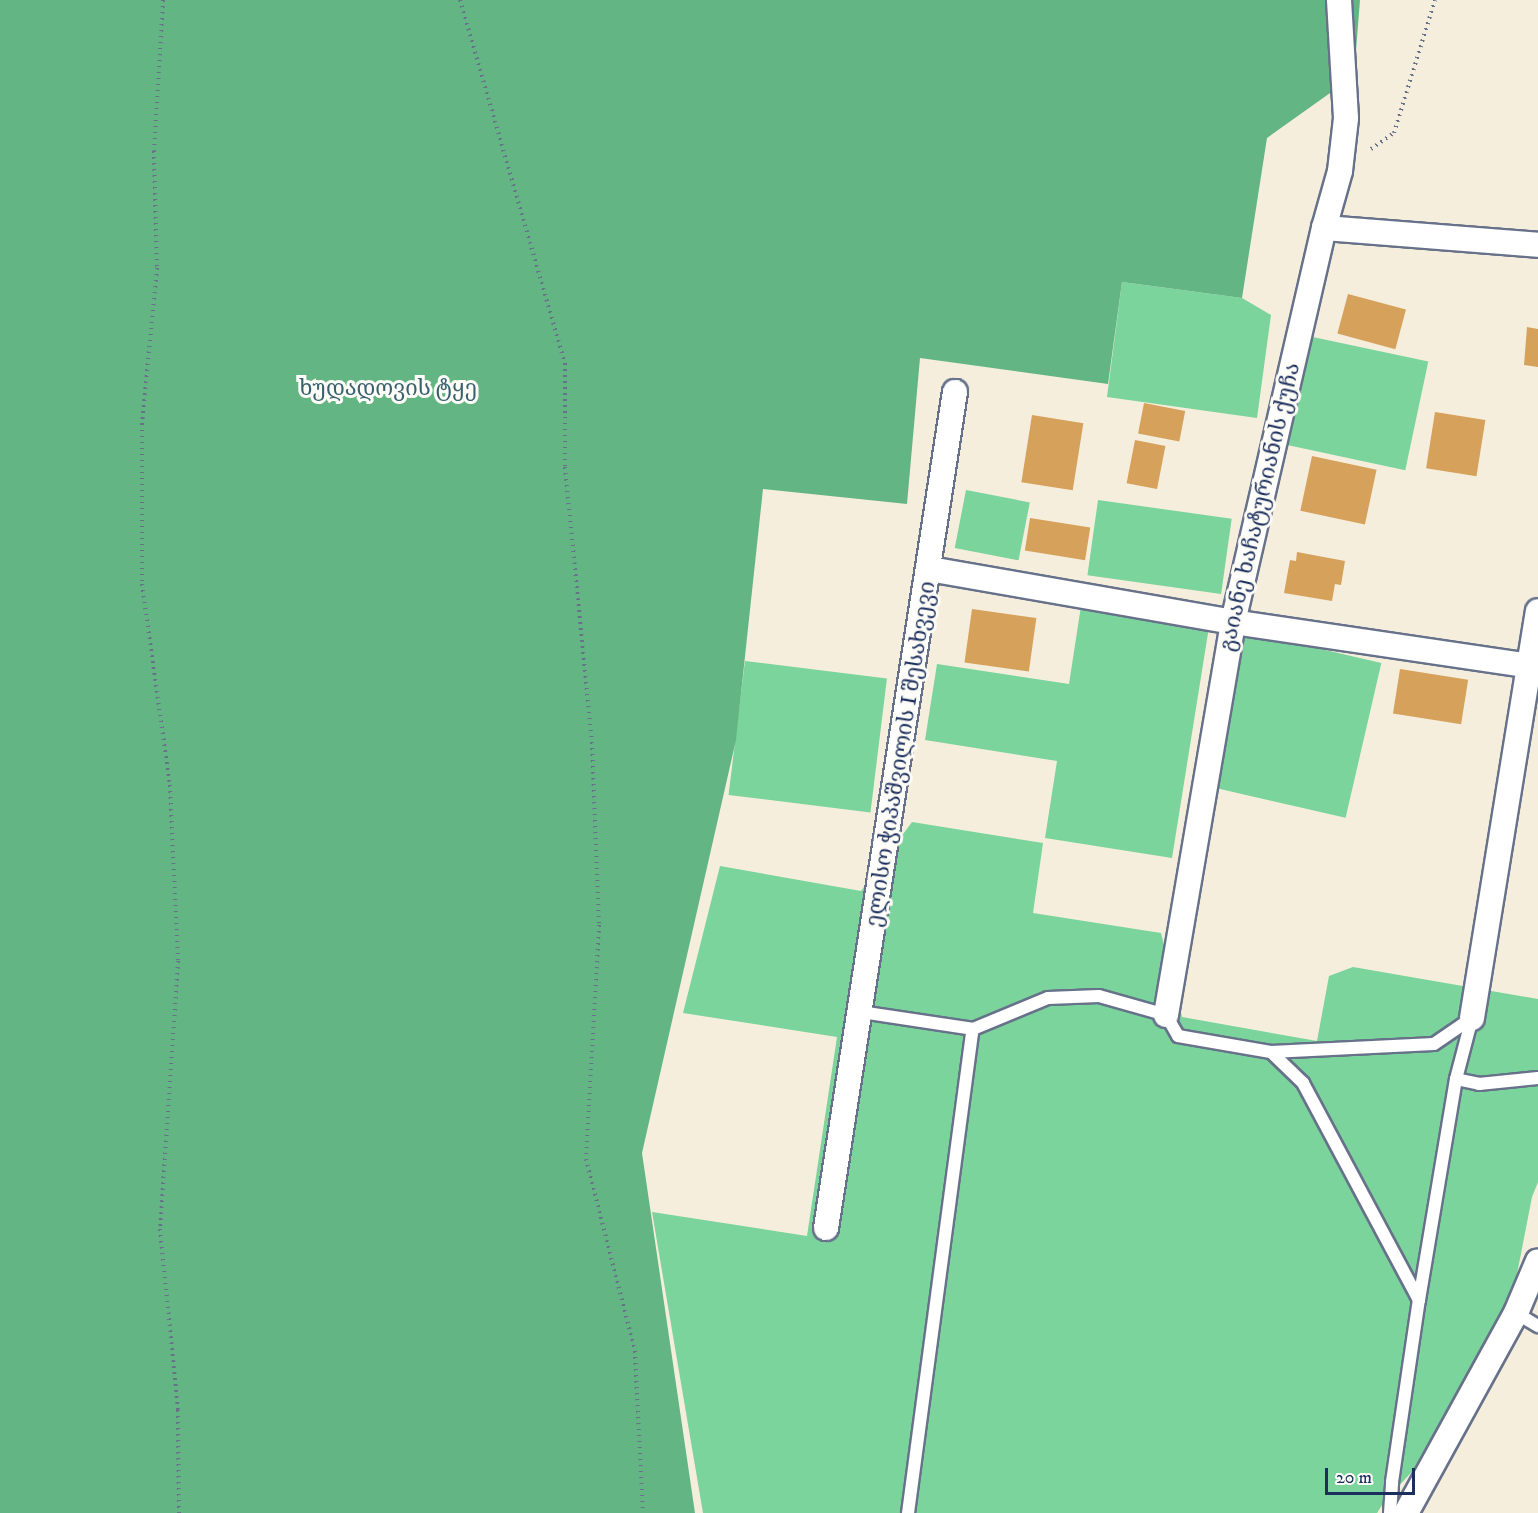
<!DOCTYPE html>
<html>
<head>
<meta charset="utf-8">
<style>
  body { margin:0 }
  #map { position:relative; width:1538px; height:1513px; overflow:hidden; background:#f5eedc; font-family:"IM FELL DW Pica","Noto Serif Georgian",serif }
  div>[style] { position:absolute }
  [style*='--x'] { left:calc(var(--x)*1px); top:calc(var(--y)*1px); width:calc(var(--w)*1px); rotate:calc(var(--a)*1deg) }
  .green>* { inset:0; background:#7ad49b; transform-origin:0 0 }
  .forest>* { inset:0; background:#63b683 }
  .building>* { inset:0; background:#d6a15b; transform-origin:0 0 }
  .path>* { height:4px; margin-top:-2px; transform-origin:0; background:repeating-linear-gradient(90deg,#67728a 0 1.5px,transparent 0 6px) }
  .roads { filter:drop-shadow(2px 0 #67728a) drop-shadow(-2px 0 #67728a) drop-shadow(0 2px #67728a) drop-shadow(0 -2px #67728a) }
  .service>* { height:12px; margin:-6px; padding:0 6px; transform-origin:6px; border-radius:6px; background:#fff }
  .minor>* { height:24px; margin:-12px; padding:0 12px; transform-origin:12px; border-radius:12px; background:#fff }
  span { translate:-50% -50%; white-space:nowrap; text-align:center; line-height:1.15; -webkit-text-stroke:6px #fdfcf7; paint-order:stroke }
  .park-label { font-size:22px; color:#386170 }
  .street-label { font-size:22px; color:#1b2f5e }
  .scale { position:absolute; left:1325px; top:1468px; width:90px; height:27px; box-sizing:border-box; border:3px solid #1b2f5e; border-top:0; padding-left:8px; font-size:18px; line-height:21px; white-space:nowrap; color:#1b2f5e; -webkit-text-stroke:4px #fdfcf7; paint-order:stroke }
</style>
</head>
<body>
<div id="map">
  <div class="green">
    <div style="clip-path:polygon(1122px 282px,1242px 298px,1271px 315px,1257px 418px,1107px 397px)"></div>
    <div style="left:1308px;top:336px;width:123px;height:111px;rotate:12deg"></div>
    <div style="left:966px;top:490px;width:65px;height:59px;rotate:11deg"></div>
    <div style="left:1098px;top:500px;width:135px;height:76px;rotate:8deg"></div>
    <div style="clip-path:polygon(1081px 606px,1209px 627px,1172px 858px,1045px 838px,1057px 761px,925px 740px,937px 664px,1069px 684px)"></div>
    <div style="left:1243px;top:631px;width:142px;height:159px;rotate:13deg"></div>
    <div style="left:745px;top:661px;width:143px;height:135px;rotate:7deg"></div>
    <div style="clip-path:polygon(912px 822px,1043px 843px,1033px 913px,1161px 933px,1182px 1017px,1317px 1041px,1329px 976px,1353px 967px,1538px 999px,1538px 1182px,1532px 1197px,1509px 1315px,1442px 1439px,1384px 1502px,1377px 1513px,703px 1513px,652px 1212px,807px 1236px,837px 1037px,683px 1013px,720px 866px,861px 891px)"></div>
  </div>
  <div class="forest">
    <div style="clip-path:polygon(0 0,1360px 0,1354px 76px,1267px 138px,1242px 298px,1122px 282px,1108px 384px,920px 358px,907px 504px,763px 489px,736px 740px,642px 1153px,695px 1513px,0 1513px)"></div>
  </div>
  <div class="building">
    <div style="left:1348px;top:294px;width:60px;height:41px;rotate:15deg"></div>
    <div style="clip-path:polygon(1527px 327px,1538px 329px,1538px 367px,1524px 365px)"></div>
    <div style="left:1144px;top:403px;width:42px;height:31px;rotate:11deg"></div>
    <div style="left:1435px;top:412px;width:51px;height:57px;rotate:9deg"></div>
    <div style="left:1032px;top:415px;width:52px;height:68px;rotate:9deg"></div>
    <div style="left:1135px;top:440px;width:31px;height:44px;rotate:11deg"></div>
    <div style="left:1312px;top:456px;width:66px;height:56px;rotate:12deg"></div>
    <div style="left:1030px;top:518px;width:61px;height:33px;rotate:9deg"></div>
    <div style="clip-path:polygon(1297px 552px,1345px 561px,1341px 585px,1335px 584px,1332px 601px,1284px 593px,1290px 560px,1296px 561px)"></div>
    <div style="left:972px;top:609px;width:65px;height:54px;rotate:8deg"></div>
    <div style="left:1400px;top:669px;width:69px;height:45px;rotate:9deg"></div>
  </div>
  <div class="path">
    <div style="--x:163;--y:0;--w:151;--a:93.4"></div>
    <div style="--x:154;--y:151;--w:117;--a:88.5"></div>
    <div style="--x:157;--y:268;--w:157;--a:95.5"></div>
    <div style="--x:142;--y:424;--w:160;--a:90"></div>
    <div style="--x:142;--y:584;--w:203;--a:82.1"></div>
    <div style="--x:170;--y:785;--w:176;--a:87.4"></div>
    <div style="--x:178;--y:961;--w:269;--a:93.8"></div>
    <div style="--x:160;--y:1229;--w:182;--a:84.3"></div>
    <div style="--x:178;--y:1410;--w:103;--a:89.4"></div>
    <div style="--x:460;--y:0;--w:378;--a:73.9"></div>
    <div style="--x:565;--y:363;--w:104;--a:90"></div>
    <div style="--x:565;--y:467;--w:276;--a:84.4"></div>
    <div style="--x:592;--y:742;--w:183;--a:87.8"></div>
    <div style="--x:599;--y:925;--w:234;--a:93.2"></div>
    <div style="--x:586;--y:1159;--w:198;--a:75.7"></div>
    <div style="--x:635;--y:1351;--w:162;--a:87.2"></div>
    <div style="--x:1371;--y:149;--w:28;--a:-35"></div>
    <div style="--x:1394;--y:133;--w:139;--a:-72.9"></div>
  </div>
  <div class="roads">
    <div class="service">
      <div style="--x:861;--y:1012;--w:113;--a:8.6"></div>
      <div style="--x:1271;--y:1052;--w:45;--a:44.1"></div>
      <div style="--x:1303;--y:1083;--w:246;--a:61.9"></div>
      <div style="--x:1456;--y:1079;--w:24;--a:12"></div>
      <div style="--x:1479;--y:1084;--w:59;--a:-5.8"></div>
      <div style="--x:1516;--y:1313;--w:26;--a:31"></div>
      <div style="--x:908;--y:1513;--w:488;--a:-82.4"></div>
      <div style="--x:973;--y:1029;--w:81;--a:-22.5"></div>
      <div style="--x:1048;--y:998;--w:51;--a:-2.2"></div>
      <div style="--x:1099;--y:996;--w:70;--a:15.8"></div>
      <div style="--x:1166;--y:1015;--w:24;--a:60"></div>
      <div style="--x:1178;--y:1036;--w:94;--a:9.8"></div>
      <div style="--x:1271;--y:1052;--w:163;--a:-2.8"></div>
      <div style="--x:1434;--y:1044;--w:46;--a:-34.4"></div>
      <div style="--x:1390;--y:1513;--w:31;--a:-86"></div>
      <div style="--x:1392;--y:1482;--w:184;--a:-81.6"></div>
      <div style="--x:1419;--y:1300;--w:224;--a:-80.5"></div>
      <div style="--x:1456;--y:1079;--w:63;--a:-75.3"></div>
    </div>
    <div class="minor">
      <div style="--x:1324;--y:228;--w:215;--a:4.5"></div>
      <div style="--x:929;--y:569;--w:309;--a:9.9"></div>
      <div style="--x:1233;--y:622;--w:308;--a:8.4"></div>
      <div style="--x:1166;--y:1015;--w:399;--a:-80.3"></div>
      <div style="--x:1233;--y:622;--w:404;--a:-77"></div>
      <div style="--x:1324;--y:228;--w:59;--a:-74.3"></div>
      <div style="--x:1340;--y:171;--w:53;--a:-83.5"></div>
      <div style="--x:1346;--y:118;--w:118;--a:-93.4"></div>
      <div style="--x:1472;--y:1018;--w:412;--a:-80.8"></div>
      <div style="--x:826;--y:1228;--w:846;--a:-81.23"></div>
      <div style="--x:1406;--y:1513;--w:228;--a:-61.2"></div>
      <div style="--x:1516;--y:1313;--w:56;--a:-67.1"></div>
    </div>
  </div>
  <div class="park-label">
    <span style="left:388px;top:389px">ხუდადოვის ტყე</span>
  </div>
  <div class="street-label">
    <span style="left:1260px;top:507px;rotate:-77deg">გაიანე ხაჩატურიანის ქუჩა</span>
    <span style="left:901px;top:754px;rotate:-81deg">ელისო ჭიპაშვილის I შესახვევი</span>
  </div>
  <div class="scale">20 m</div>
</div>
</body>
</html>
